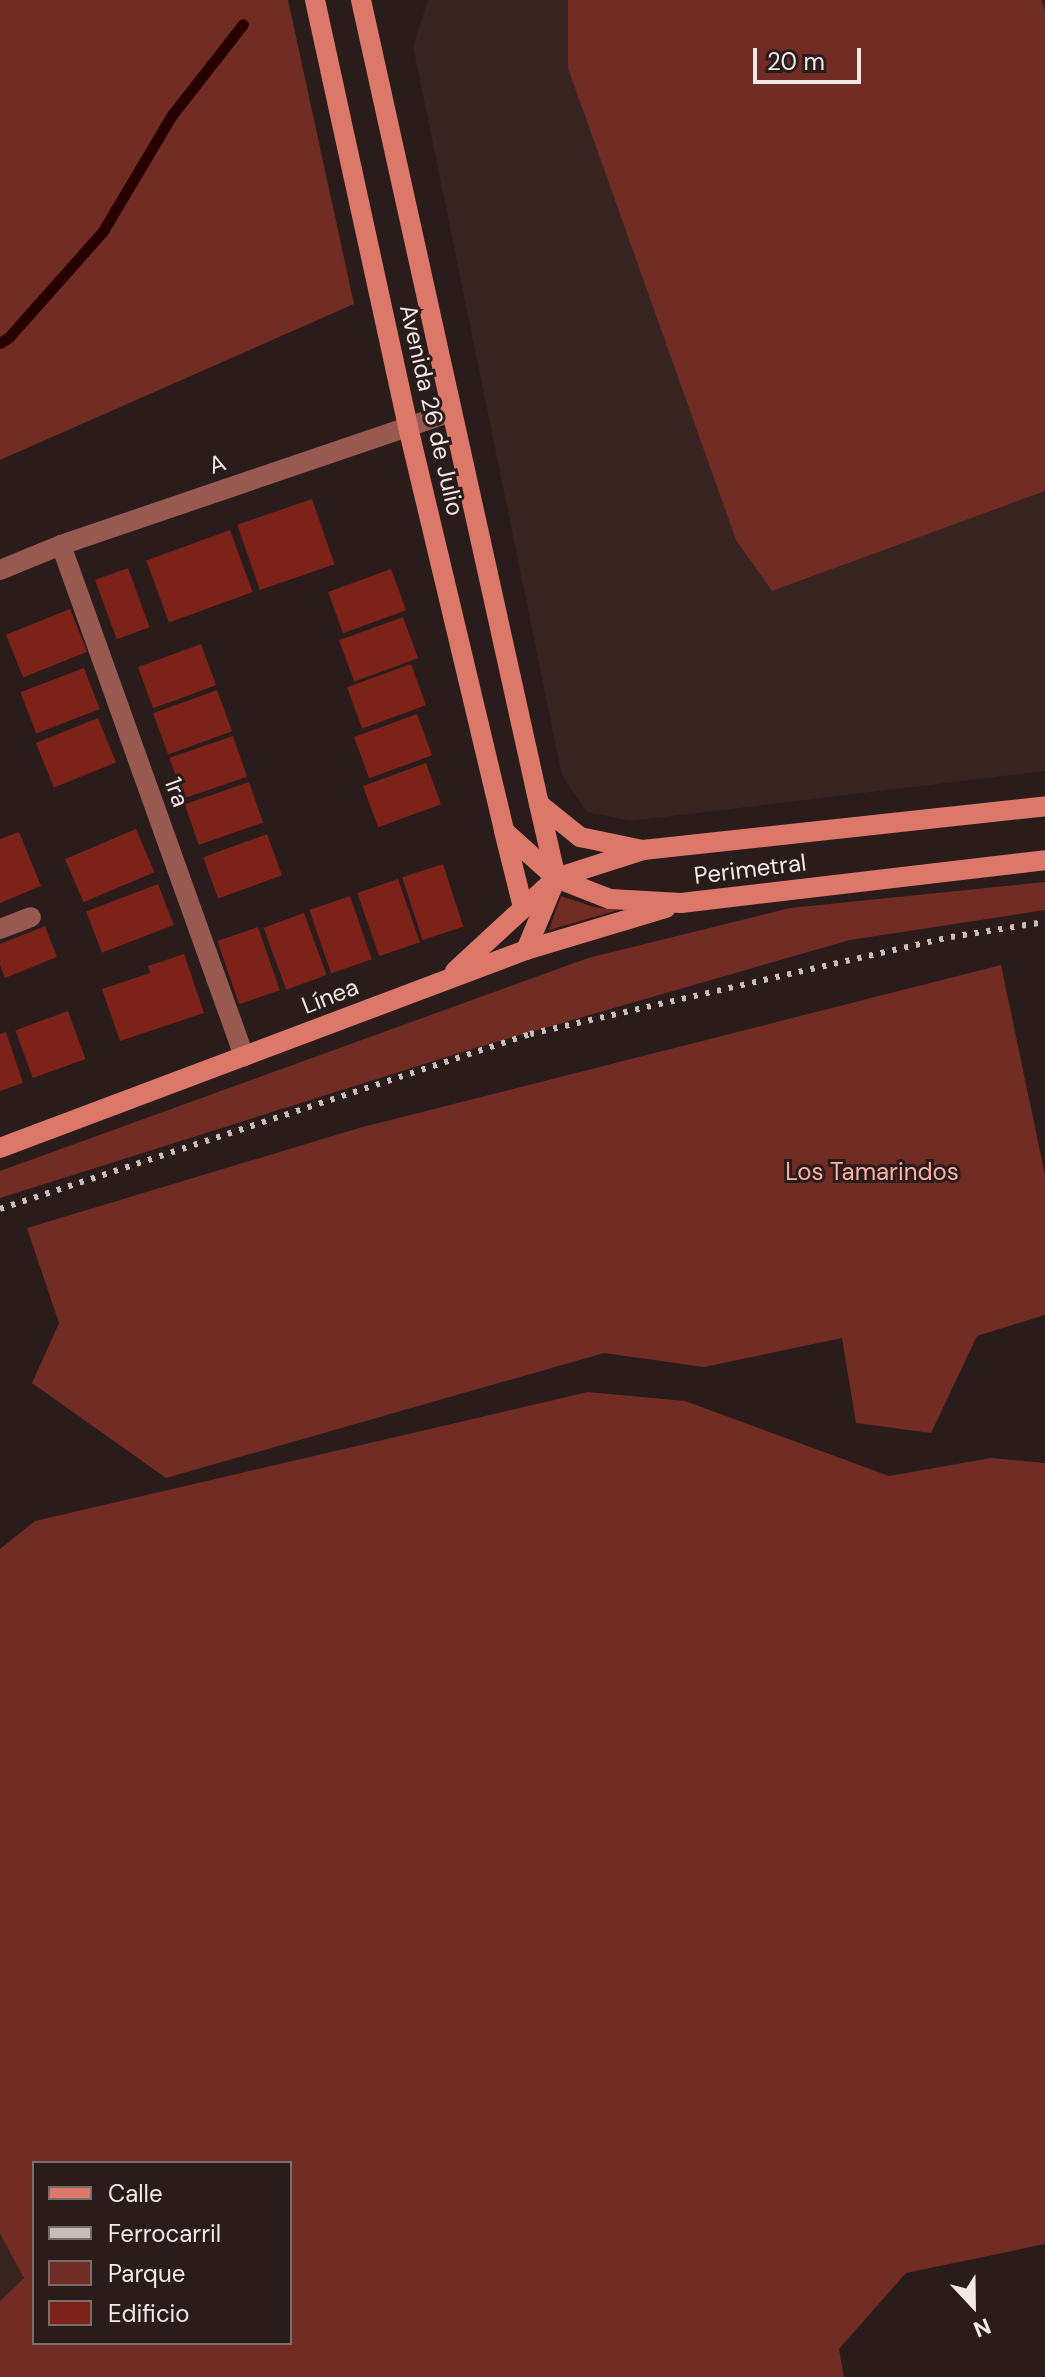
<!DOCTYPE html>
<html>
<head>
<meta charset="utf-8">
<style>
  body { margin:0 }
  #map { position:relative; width:1045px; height:2377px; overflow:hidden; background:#291c1a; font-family:"DM Sans",sans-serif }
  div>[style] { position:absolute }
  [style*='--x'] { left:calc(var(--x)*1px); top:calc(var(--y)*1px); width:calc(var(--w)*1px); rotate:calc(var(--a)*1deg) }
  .built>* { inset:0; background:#372320 }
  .green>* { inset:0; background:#712c24 }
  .stream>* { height:11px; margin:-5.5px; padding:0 5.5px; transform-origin:5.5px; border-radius:5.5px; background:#270000 }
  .building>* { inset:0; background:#7d2219; transform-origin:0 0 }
  .service>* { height:20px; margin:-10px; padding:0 10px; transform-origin:10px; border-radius:10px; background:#975950 }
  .minor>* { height:20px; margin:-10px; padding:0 10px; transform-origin:10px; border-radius:10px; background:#975950 }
  .secondary>* { height:20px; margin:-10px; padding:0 10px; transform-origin:10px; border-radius:10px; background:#dc786a }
  .rail>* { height:6px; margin-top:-3px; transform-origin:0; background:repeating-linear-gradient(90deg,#c7bdbb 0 4px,transparent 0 12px) }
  span { translate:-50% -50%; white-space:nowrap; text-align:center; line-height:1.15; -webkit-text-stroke:6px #291c1a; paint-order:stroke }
  .street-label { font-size:24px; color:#f2e8e6 }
  .park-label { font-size:24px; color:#ffb0a4 }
  .legend { position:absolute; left:32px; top:2161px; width:260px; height:184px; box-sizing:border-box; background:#291c1a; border:2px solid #796e6c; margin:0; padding:10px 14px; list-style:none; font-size:24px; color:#f2e8e6 }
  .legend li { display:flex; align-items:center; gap:16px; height:40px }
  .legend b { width:40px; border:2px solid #796e6c }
  .north { position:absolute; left:933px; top:2265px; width:80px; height:80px; -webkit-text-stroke:6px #291c1a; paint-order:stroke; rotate:158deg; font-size:22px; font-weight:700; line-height:32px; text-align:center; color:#f2e8e6 }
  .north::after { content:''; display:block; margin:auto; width:28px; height:36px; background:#f2e8e6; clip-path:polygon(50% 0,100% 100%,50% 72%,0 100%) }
  .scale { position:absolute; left:753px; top:48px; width:108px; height:36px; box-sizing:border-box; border:4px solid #f2e8e6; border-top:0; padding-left:10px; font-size:24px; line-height:28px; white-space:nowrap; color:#f2e8e6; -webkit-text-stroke:6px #291c1a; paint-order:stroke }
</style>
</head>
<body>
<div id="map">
  <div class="built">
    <div style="clip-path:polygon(428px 0,1045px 0,1045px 771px,631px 821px,587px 812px,562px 776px,413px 46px)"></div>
    <div style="clip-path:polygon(0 2234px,24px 2278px,0 2301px)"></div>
  </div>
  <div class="green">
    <div style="clip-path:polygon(0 0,288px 0,354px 304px,0 460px)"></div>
    <div style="clip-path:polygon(568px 0,1041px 0,1045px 11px,1045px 491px,772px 591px,736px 540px,568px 68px)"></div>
    <div style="clip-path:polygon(1045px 882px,1045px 910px,850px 940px,475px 1048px,0 1198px,0 1171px,588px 958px,790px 908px)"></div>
    <div style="clip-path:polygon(561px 896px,594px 907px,618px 910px,549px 930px)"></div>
    <div style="clip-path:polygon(1001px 965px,1045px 1175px,1045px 1315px,977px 1336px,931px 1433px,856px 1423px,842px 1338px,704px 1367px,604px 1353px,166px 1478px,32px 1383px,59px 1323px,27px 1228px,359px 1128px)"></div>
    <div style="clip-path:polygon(evenodd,588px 1392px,685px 1401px,889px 1476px,991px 1458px,1045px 1463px,1045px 2244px,906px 2273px,839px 2349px,844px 2377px,0 2377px,0 2301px,24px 2278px,0 2234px,0 1549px,35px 1521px,588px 1392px,34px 2163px,290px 2163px,290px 2343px,34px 2343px,34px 2163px)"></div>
  </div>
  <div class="stream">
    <div style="--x:0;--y:343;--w:11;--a:-34"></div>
    <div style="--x:9;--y:337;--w:142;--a:-48.4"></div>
    <div style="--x:103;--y:231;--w:135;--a:-59.3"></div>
    <div style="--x:172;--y:115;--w:115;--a:-52"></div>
  </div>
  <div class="building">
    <div style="left:312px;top:499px;width:69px;height:79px;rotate:71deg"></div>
    <div style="left:230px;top:530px;width:66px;height:89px;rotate:70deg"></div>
    <div style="left:128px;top:568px;width:63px;height:35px;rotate:70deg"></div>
    <div style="left:391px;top:569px;width:44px;height:67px;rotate:70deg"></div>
    <div style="left:70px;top:609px;width:46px;height:69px;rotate:68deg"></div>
    <div style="left:403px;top:617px;width:44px;height:68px;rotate:70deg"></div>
    <div style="left:201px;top:644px;width:44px;height:67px;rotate:70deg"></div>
    <div style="left:411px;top:664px;width:44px;height:68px;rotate:70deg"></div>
    <div style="left:84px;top:668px;width:44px;height:68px;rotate:69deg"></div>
    <div style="left:217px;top:690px;width:44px;height:68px;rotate:70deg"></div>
    <div style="left:417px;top:714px;width:44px;height:67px;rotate:70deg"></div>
    <div style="left:98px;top:718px;width:48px;height:67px;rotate:68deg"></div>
    <div style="left:233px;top:736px;width:43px;height:67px;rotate:71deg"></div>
    <div style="left:426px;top:763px;width:44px;height:67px;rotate:70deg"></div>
    <div style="left:249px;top:782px;width:43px;height:68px;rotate:71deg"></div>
    <div style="left:136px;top:829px;width:47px;height:77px;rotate:67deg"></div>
    <div style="clip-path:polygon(19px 832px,41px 886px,0 903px,0 839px)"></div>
    <div style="left:267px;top:834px;width:44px;height:68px;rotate:70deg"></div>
    <div style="left:443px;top:864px;width:66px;height:43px;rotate:72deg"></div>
    <div style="left:398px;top:879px;width:67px;height:43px;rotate:71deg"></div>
    <div style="left:158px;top:884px;width:44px;height:77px;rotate:69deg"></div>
    <div style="left:350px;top:896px;width:67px;height:43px;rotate:71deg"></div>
    <div style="left:304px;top:913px;width:66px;height:43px;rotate:70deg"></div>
    <div style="clip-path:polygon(45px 926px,57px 957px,5px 978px,0 965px,0 944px)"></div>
    <div style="left:258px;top:927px;width:67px;height:43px;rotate:71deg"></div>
    <div style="clip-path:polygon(184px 954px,204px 1013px,120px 1041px,102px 989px,150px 973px,148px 966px)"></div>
    <div style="left:68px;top:1011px;width:51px;height:56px;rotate:70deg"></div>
    <div style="clip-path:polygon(6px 1032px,23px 1083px,0 1091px,0 1034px)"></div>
  </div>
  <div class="service">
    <div style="--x:61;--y:545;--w:543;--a:70.3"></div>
    <div style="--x:0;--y:929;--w:33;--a:-21"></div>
  </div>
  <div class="minor">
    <div style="--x:0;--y:570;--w:66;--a:-22.3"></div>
    <div style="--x:61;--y:545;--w:413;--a:-18.8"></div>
  </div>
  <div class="secondary">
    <div style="--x:315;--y:0;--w:437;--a:77.7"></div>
    <div style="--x:408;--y:427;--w:415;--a:76.6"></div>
    <div style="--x:504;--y:831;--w:70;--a:42.1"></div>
    <div style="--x:556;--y:878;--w:58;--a:21.3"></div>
    <div style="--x:610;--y:899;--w:71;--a:3.2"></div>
    <div style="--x:681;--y:903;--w:367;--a:-6.7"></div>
    <div style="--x:361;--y:0;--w:823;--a:77.52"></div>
    <div style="--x:539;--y:804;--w:53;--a:38.8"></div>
    <div style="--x:580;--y:837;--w:64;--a:11.7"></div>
    <div style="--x:643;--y:850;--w:404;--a:-6.2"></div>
    <div style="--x:539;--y:804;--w:76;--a:77.1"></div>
    <div style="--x:504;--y:831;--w:78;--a:76"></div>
    <div style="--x:526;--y:950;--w:73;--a:-67.3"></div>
    <div style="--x:455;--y:971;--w:137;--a:-42.6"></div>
    <div style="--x:556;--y:878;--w:91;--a:-17.8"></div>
    <div style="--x:0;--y:1148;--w:562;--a:-20.63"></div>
    <div style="--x:526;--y:950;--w:146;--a:-16.7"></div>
  </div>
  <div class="rail">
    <div style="--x:0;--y:1209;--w:558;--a:-18.27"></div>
    <div style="--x:530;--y:1034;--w:432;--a:-13"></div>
    <div style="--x:951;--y:937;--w:95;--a:-9.1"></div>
  </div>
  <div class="street-label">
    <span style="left:432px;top:410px;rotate:77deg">Avenida 26 de Julio</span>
    <span style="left:217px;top:464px;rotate:-19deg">A</span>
    <span style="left:177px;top:792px;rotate:70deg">1ra</span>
    <span style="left:750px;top:869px;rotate:-7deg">Perimetral</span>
    <span style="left:330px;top:996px;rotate:-21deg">Línea</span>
  </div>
  <div class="park-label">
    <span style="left:872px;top:1172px">Los Tamarindos</span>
  </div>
  <ul class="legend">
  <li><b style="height:10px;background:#dc786a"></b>Calle</li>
  <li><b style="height:10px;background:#c7bdbb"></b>Ferrocarril</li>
  <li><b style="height:22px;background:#712c24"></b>Parque</li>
  <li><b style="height:22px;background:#7d2219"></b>Edificio</li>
  </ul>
  <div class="north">N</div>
  <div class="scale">20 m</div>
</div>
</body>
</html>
